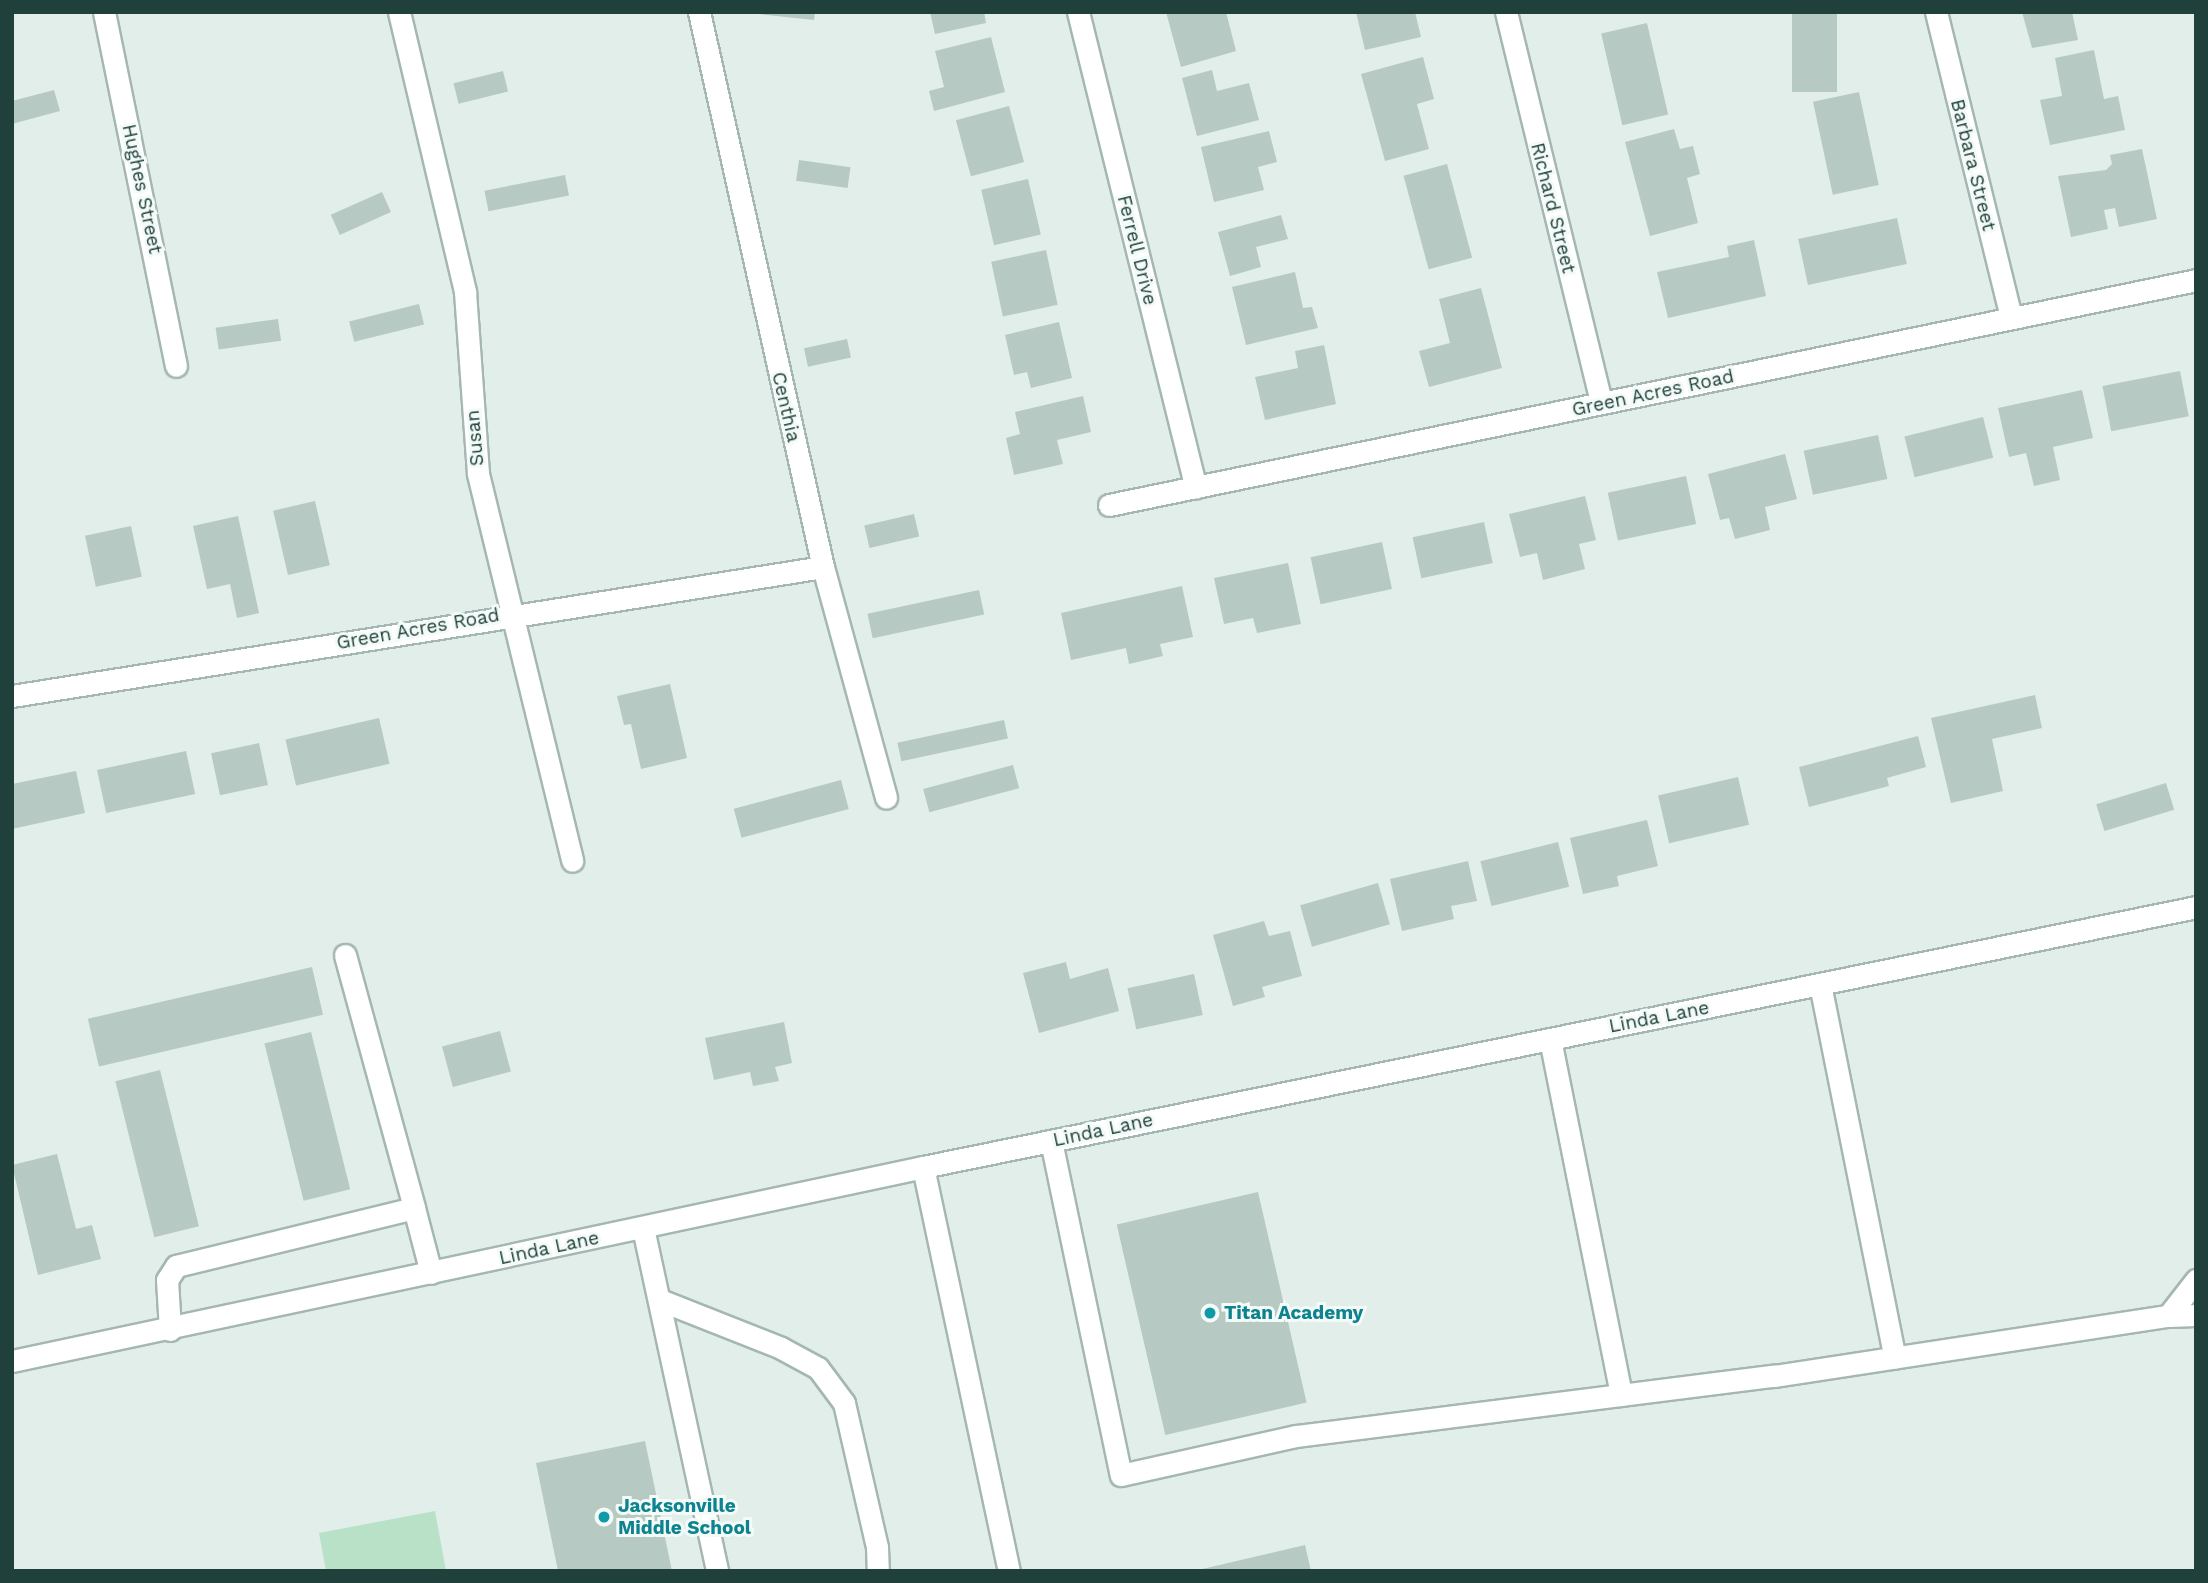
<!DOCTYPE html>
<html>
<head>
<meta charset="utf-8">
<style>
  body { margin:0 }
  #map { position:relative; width:2208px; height:1583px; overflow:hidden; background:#e2eeea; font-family:"Work Sans",sans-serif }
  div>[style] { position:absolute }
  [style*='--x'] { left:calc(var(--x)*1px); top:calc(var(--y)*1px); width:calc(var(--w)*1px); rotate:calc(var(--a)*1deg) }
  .green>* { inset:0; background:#b9e1c8 }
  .building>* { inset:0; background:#b7c9c3; transform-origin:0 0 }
  .roads { filter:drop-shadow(2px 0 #a4b7b2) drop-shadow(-2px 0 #a4b7b2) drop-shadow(0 2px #a4b7b2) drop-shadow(0 -2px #a4b7b2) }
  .minor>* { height:21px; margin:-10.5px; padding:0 10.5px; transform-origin:10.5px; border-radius:10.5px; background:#fff }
  .dots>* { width:19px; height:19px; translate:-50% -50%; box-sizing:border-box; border:4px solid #f3faf7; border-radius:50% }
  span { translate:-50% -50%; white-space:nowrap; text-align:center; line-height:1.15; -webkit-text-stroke:6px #f3faf7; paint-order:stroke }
  .street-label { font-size:19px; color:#20413b }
  .culture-label { font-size:19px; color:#0d838f; font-weight:700 }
  .left { translate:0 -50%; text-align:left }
  .frame { position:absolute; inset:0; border:14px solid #20413b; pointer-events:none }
</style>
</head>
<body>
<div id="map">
  <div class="green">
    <div style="clip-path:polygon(435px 1511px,446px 1571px,326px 1571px,319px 1533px)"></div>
  </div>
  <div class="building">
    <div style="clip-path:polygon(740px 12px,815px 12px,814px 20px)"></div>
    <div style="clip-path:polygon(930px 12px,984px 12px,986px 23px,935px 34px)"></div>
    <div style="clip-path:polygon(1166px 12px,1226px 12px,1236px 51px,1181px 67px)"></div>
    <div style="clip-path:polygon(1356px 12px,1415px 12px,1421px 37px,1365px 50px)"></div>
    <div style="left:1792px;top:12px;width:45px;height:80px"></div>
    <div style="clip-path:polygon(2022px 12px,2072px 12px,2078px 40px,2032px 48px)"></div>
    <div style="left:1647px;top:23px;width:94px;height:47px;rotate:77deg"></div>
    <div style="clip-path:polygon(991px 37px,1005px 92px,934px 111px,929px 91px,944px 87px,935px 51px)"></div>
    <div style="clip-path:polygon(2094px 50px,2104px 99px,2118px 96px,2125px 130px,2050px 145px,2040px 100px,2062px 96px,2055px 58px)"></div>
    <div style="clip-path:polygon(1423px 57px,1434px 99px,1417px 104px,1429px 149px,1385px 161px,1361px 74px)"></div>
    <div style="clip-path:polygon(1212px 70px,1217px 91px,1249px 83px,1259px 120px,1197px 136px,1182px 78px)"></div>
    <div style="left:503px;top:71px;width:21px;height:51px;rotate:76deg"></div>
    <div style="clip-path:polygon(54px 90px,60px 111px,12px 124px,12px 101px)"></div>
    <div style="left:1859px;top:92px;width:95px;height:47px;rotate:78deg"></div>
    <div style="left:1009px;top:106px;width:58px;height:55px;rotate:75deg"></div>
    <div style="clip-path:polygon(1674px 129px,1680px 149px,1693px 146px,1700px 174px,1687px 178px,1698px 223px,1650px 236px,1625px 142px)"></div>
    <div style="clip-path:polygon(1269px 131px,1277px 162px,1258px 167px,1264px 190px,1214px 202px,1201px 147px)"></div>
    <div style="clip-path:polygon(2142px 149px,2157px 219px,2119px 227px,2115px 208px,2104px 210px,2108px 229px,2071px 237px,2058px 176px,2106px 170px,2112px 164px,2110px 155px)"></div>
    <div style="left:799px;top:160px;width:52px;height:21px;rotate:8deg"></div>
    <div style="left:1447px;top:164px;width:97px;height:45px;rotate:75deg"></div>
    <div style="left:565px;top:175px;width:21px;height:82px;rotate:79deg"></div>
    <div style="left:1028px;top:179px;width:57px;height:48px;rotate:77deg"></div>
    <div style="left:382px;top:192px;width:22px;height:56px;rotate:66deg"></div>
    <div style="clip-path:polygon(1281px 215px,1288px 239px,1256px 247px,1261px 267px,1230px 276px,1218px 232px)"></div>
    <div style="left:1897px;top:218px;width:47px;height:101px;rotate:78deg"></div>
    <div style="clip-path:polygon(1754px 240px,1766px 296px,1668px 318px,1657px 272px,1729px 257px,1727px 246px)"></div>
    <div style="left:1046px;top:250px;width:56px;height:56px;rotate:78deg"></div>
    <div style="clip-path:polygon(1295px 272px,1303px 308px,1312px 307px,1318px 328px,1246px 345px,1232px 287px)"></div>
    <div style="clip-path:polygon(1481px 288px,1502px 368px,1429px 387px,1419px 351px,1450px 343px,1439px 299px)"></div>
    <div style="left:419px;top:304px;width:21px;height:72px;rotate:76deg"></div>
    <div style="left:278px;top:319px;width:22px;height:63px;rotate:82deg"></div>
    <div style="clip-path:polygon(1059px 322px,1072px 378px,1031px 388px,1027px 372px,1014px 375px,1005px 335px)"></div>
    <div style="left:847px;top:339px;width:19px;height:44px;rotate:78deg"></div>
    <div style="clip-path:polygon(1324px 345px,1336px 404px,1265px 420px,1255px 377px,1298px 368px,1295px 351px)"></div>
    <div style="left:2180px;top:371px;width:46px;height:79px;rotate:79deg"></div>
    <div style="clip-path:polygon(2082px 390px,2093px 438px,2053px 447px,2060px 480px,2034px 486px,2026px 453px,2009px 457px,1998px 408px)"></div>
    <div style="clip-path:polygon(1083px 396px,1091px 432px,1057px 440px,1063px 464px,1014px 475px,1006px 438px,1020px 434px,1015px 412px)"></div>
    <div style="left:1983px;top:417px;width:42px;height:81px;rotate:76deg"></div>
    <div style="left:1878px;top:435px;width:45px;height:76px;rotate:78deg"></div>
    <div style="clip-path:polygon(1785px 454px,1797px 499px,1765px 507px,1770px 530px,1735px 539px,1729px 518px,1720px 520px,1708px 474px)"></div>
    <div style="left:1686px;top:476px;width:49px;height:80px;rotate:78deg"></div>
    <div style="clip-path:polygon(1585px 496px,1596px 540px,1579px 544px,1585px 569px,1543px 580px,1537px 553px,1520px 557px,1509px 514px)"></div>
    <div style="left:315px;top:501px;width:66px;height:43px;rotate:77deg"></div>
    <div style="left:914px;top:514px;width:23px;height:51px;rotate:77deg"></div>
    <div style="clip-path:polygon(238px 516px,259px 613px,237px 618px,230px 584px,207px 589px,193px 526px)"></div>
    <div style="left:1484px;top:522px;width:42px;height:73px;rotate:78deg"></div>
    <div style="left:131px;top:526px;width:52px;height:47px;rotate:78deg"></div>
    <div style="left:1382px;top:542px;width:48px;height:73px;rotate:78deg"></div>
    <div style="clip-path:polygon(1288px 563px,1301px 624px,1257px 633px,1253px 618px,1224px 624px,1214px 578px)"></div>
    <div style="clip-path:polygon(1182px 586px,1193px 637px,1160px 644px,1163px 656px,1129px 664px,1126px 648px,1071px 660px,1061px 613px)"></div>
    <div style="left:979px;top:590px;width:25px;height:114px;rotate:78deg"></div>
    <div style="clip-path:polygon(670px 684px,687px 758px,641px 769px,631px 724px,624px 725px,617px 696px)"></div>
    <div style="clip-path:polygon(2035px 695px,2042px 728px,1992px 739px,2003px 791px,1951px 803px,1931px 718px)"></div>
    <div style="left:379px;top:718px;width:47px;height:96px;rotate:77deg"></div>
    <div style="left:1004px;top:720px;width:19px;height:109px;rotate:78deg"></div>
    <div style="clip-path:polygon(1918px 736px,1926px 767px,1887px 778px,1889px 786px,1809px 807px,1799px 767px)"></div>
    <div style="left:259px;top:743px;width:43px;height:49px;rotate:78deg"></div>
    <div style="left:186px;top:751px;width:44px;height:91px;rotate:78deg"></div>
    <div style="left:1013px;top:765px;width:24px;height:93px;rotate:75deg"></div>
    <div style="clip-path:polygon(76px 771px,85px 813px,12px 829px,12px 784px)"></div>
    <div style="left:1738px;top:777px;width:49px;height:82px;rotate:77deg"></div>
    <div style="left:841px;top:780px;width:30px;height:111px;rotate:75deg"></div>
    <div style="left:2166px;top:783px;width:28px;height:73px;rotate:73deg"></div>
    <div style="clip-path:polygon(1647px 820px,1658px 866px,1617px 876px,1619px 886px,1583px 894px,1570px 838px)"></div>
    <div style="left:1558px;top:842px;width:46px;height:80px;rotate:76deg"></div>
    <div style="clip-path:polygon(1468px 861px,1477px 901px,1451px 906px,1454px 919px,1402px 931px,1390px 879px)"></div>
    <div style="left:1378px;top:883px;width:43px;height:81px;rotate:74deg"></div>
    <div style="clip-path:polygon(1264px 921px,1269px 936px,1290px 931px,1302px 976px,1262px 987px,1265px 997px,1233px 1006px,1213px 935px)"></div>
    <div style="clip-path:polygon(1066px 962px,1070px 979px,1108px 968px,1119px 1011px,1039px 1033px,1023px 973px)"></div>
    <div style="left:312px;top:967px;width:49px;height:230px;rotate:77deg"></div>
    <div style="left:1194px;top:974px;width:42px;height:68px;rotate:78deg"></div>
    <div style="clip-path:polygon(784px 1022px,792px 1063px,775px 1067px,779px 1081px,753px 1086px,750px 1072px,714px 1080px,705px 1038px)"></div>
    <div style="left:500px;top:1031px;width:42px;height:60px;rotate:75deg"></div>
    <div style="left:311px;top:1032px;width:162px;height:48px;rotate:76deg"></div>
    <div style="left:160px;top:1070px;width:161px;height:46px;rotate:76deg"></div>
    <div style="clip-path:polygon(57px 1154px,76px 1229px,92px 1225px,101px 1259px,38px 1275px,12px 1165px)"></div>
    <div style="left:1258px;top:1192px;width:216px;height:145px;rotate:77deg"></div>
    <div style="clip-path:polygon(645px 1441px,672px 1571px,558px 1571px,536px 1463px)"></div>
    <div style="clip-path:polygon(1305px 1545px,1311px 1571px,1198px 1571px,1198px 1570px)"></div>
  </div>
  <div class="roads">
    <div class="minor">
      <div style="--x:104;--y:12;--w:361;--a:78.5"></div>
      <div style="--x:399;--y:12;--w:288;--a:76.7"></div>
      <div style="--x:465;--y:292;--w:182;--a:85.9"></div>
      <div style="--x:478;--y:474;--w:398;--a:76.3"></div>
      <div style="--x:699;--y:12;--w:569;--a:77.41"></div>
      <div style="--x:823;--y:567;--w:239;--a:74.7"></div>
      <div style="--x:1078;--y:12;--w:490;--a:76.1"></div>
      <div style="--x:1506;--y:12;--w:402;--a:76.3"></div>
      <div style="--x:1936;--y:12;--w:315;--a:76.2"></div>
      <div style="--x:1109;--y:505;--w:1110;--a:-11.69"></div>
      <div style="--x:12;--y:696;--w:821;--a:-9.04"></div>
      <div style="--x:345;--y:955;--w:262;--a:74.7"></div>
      <div style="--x:1820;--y:984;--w:381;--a:78.7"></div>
      <div style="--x:1550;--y:1039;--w:363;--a:78.7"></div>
      <div style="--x:1051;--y:1141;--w:341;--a:78.2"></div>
      <div style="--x:1121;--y:1475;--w:179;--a:-12.6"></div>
      <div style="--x:1296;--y:1436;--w:482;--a:-7.2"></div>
      <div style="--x:1774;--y:1376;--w:399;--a:-8.7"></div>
      <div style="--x:2168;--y:1316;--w:46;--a:-52.1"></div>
      <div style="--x:923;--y:1167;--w:413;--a:78"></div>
      <div style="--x:643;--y:1228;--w:351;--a:77.8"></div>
      <div style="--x:660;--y:1300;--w:130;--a:21.6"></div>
      <div style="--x:781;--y:1348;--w:42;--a:28.4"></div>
      <div style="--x:818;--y:1368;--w:44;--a:53.4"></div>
      <div style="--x:844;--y:1403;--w:148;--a:77.1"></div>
      <div style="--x:877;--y:1547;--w:24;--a:88"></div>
      <div style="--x:2168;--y:1316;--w:28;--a:-2"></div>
      <div style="--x:170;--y:1330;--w:50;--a:-93.4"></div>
      <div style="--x:167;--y:1280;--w:17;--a:-57"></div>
      <div style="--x:176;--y:1266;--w:245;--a:-13.7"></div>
      <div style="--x:414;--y:1208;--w:67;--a:75.3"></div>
      <div style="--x:12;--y:1361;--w:931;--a:-12.02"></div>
      <div style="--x:923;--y:1167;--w:1299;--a:-11.54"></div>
    </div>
  </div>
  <div class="dots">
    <div style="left:1210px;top:1313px;background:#0f9aa8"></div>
    <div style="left:604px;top:1517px;background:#0f9aa8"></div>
  </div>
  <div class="street-label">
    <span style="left:1973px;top:165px;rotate:76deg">Barbara Street</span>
    <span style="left:142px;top:189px;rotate:78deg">Hughes Street</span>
    <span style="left:1553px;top:208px;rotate:76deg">Richard Street</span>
    <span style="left:1137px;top:250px;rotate:76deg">Ferrell Drive</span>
    <span style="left:1653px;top:393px;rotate:-12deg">Green Acres Road</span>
    <span style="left:786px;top:407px;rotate:77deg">Centhia</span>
    <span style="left:475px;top:438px;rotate:-95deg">Susan</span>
    <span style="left:418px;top:629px;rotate:-10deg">Green Acres Road</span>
    <span style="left:1659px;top:1017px;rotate:-11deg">Linda Lane</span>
    <span style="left:1103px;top:1130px;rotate:-12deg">Linda Lane</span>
    <span style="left:549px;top:1248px;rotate:-12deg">Linda Lane</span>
  </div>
  <div class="culture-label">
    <span class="left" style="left:1224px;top:1313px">Titan Academy</span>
    <span class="left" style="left:618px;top:1517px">Jacksonville<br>Middle School</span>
  </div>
  <div class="frame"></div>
</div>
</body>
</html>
